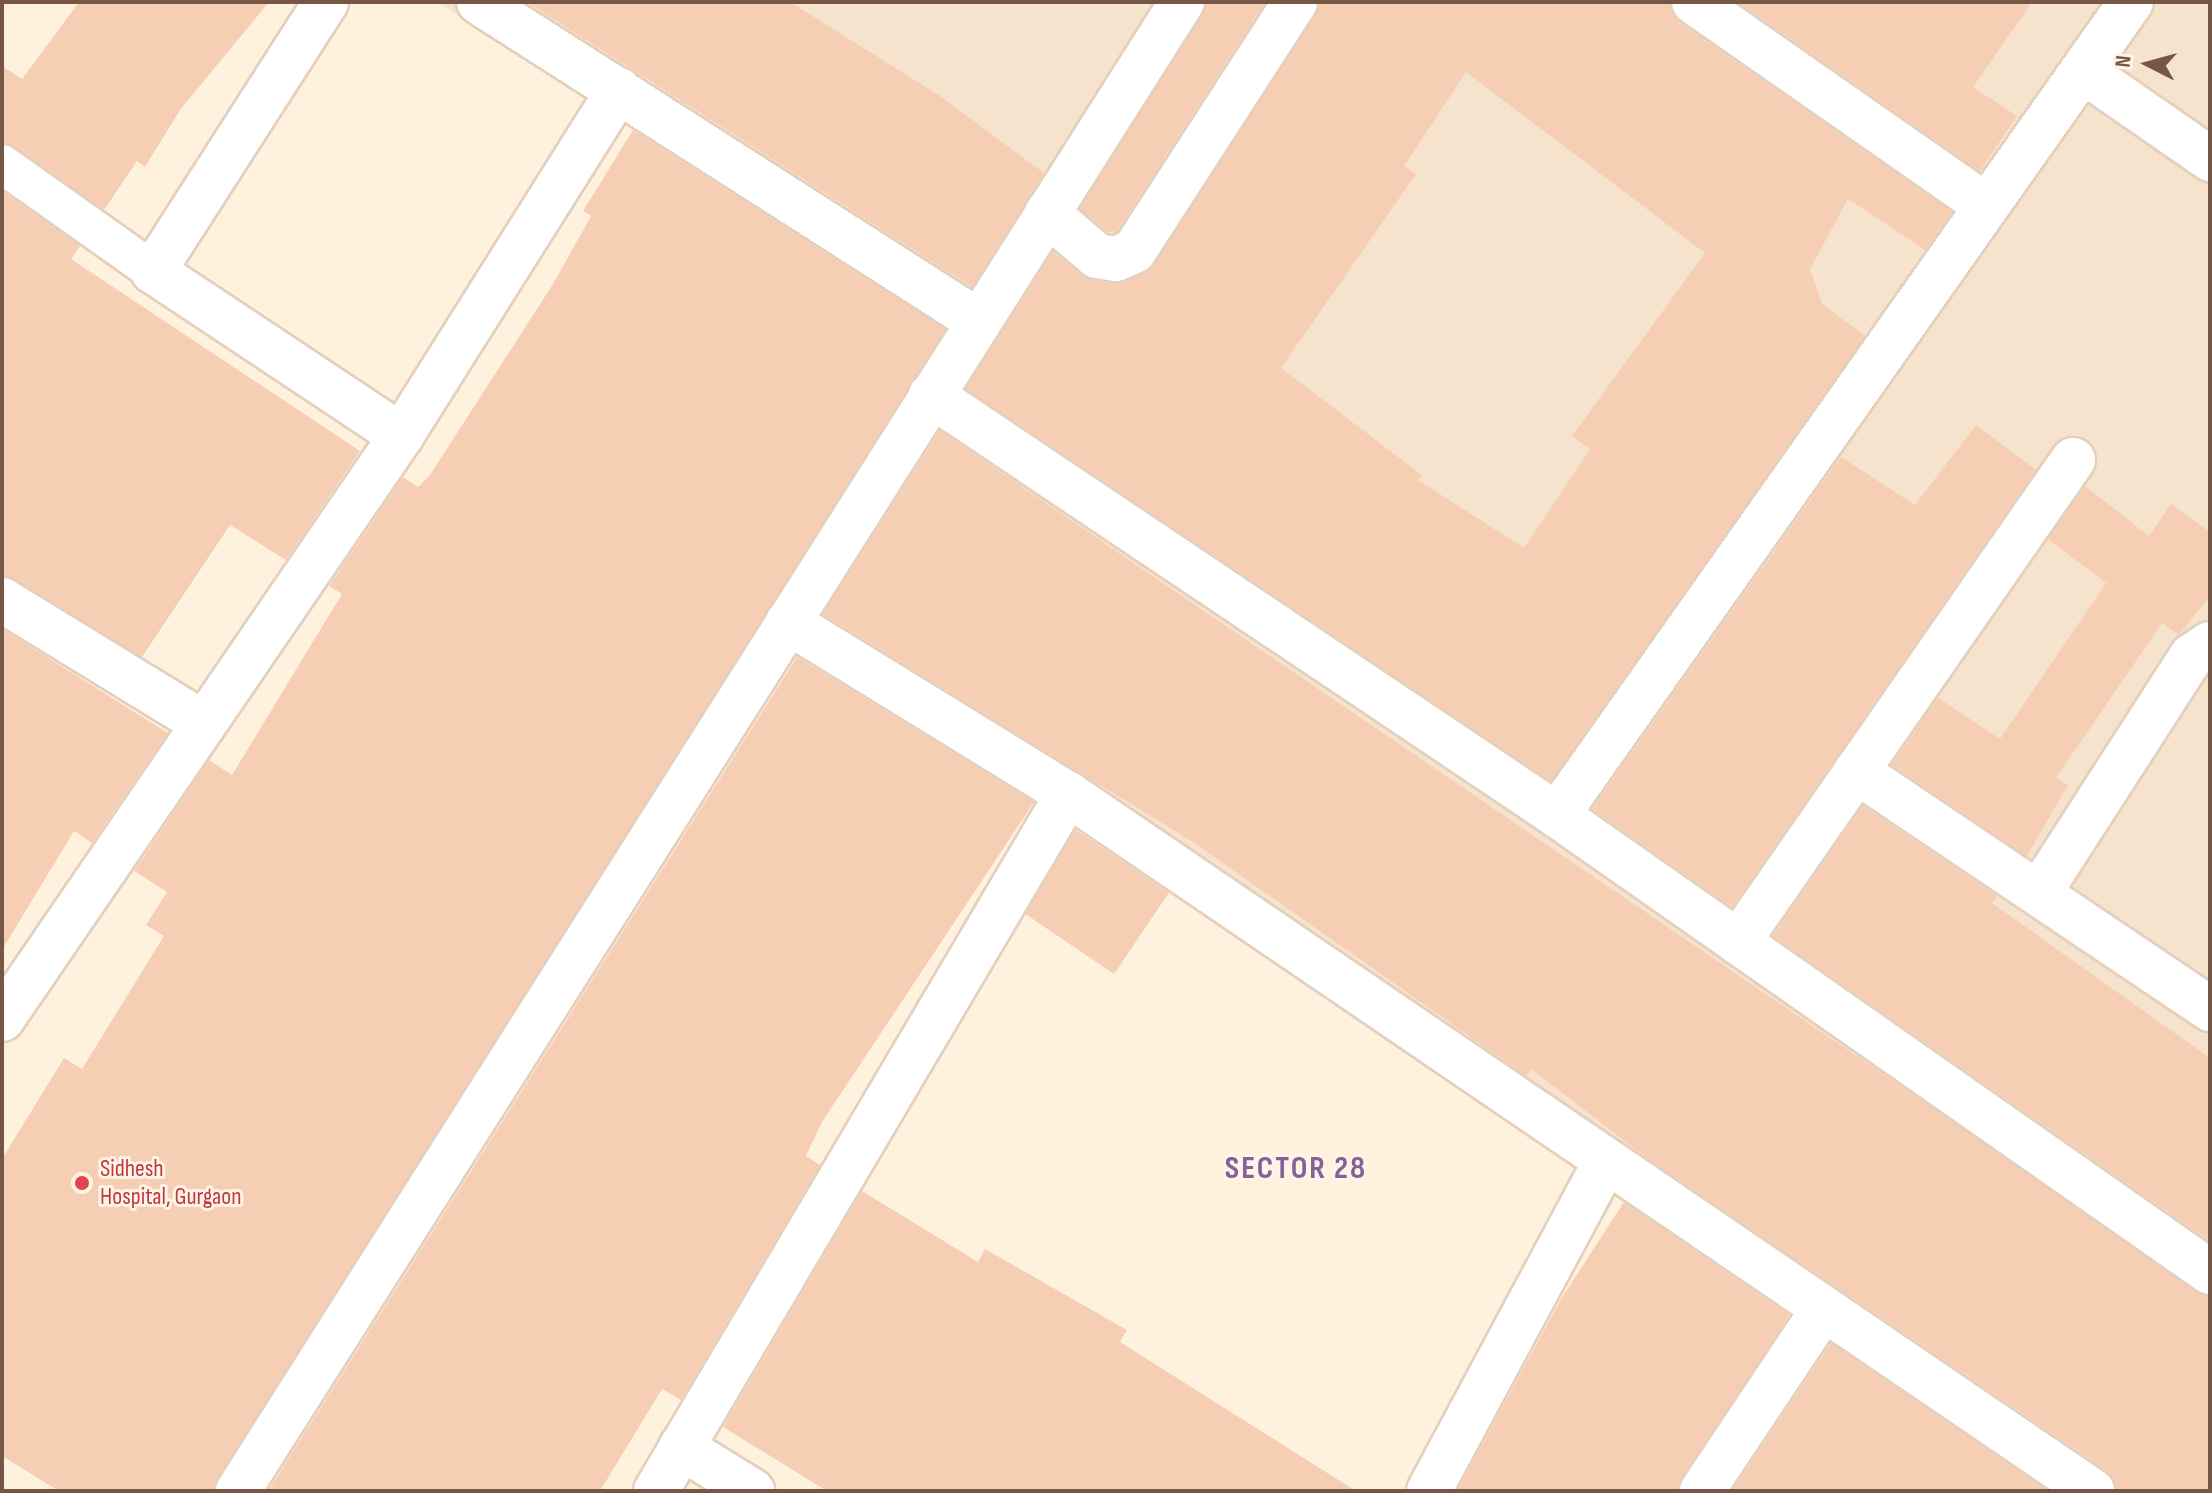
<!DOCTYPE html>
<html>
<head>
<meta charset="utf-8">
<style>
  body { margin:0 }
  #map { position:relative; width:2212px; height:1493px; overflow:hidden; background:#fef2df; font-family:"Sofia Sans Condensed",sans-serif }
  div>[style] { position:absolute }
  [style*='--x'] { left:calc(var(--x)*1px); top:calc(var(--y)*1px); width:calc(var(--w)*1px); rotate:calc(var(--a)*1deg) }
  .residential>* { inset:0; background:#f6e3cd }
  .building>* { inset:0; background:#f6ceb4; transform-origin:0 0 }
  .roads { filter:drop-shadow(2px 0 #e5cfbd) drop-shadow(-2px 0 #e5cfbd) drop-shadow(0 2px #e5cfbd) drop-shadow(0 -2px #e5cfbd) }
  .service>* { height:38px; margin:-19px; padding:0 19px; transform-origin:19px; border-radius:19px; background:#fff }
  .minor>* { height:44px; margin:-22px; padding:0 22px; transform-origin:22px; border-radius:22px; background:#fff }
  .dots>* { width:22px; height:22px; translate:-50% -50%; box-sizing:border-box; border:4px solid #fff5e7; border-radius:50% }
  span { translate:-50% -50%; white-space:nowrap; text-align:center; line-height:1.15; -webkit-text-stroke:6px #fff5e7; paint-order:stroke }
  .health-label { font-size:24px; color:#be3a42 }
  .left { translate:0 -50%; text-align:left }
  .district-label { font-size:32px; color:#865f9b; font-weight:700; letter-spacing:2px }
  .frame { position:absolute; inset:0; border:4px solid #765645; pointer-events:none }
  .north { position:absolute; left:2108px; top:24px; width:80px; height:80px; -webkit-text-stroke:6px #fff5e7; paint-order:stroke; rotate:276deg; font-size:22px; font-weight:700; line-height:32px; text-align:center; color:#765645 }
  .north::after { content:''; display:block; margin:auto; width:28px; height:36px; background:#765645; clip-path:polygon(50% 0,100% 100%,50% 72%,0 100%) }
</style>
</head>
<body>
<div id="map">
  <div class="residential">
    <div style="clip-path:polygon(437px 2px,2210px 2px,2210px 1491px,2123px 1491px,766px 591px,922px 313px)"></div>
  </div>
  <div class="building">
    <div style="clip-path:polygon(79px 2px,269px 2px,180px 110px,145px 167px,137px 161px,104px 210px,2px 142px,2px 66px,22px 79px)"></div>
    <div style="clip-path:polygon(527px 2px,790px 2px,940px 96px,1044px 173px,972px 287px)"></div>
    <div style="clip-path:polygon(1207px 2px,1265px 2px,1117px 231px,1108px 232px,1080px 209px)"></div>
    <div style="clip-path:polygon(evenodd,1320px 2px,1669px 2px,1680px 23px,1952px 212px,1925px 250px,1848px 199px,1810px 269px,1822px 304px,1865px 336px,1551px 781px,966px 389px,1053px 252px,1081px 275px,1112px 284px,1154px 265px,1320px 2px,1466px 72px,1705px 253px,1572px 436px,1590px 449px,1524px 548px,1418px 480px,1422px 475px,1281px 368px,1416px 174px,1404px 166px,1466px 72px)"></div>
    <div style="clip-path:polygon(1738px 2px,2032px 2px,1973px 87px,2017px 116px,1980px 171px)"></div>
    <div style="clip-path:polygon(633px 130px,945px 329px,213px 1491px,59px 1491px,2px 1456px,2px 1159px,64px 1058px,82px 1069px,164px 936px,146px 925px,167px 892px,134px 871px,209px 760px,232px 775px,342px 594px,329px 586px,403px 477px,418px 487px,430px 475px,553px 284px,591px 216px,583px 211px)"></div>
    <div style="clip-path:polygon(2px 191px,80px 246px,71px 259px,360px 451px,286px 560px,230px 525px,142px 657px,2px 575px)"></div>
    <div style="clip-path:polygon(1976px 425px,2036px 470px,1732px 907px,1592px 809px,1841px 457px,1915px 505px)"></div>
    <div style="clip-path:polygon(940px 431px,2210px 1297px,2210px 1491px,2117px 1491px,2106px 1470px,1651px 1161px,1531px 1069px,1526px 1076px,1196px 844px,823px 614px)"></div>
    <div style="clip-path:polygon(2085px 486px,2149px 536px,2171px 504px,2210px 532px,2210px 596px,2179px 635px,2162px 623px,2056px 778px,2068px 785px,2027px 856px,1892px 765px,1938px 698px,2000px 739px,2106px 583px,2048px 539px)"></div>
    <div style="clip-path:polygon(2px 629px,168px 733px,92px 843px,74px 831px,2px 950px)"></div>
    <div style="clip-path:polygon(797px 657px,1034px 802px,822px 1122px,806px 1156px,820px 1165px,681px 1400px,662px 1389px,600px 1491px,268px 1491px)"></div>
    <div style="clip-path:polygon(1863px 806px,1997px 896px,1992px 903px,2210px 1058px,2210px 1241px,1773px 936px)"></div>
    <div style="left:1076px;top:830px;width:112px;height:98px;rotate:34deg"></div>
    <div style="clip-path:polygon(862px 1191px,978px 1262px,985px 1249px,1127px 1330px,1120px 1342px,1356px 1491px,827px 1491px,723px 1427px)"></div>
    <div style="clip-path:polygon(1624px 1202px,1789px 1315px,1677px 1491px,1457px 1491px,1561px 1299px)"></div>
    <div style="clip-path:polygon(1831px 1343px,2048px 1491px,1732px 1491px)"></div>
  </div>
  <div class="roads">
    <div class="service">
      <div style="--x:2;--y:164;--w:185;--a:35.3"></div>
    </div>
    <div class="minor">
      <div style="--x:326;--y:2;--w:320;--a:122.7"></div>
      <div style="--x:153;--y:271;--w:298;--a:33.6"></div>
      <div style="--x:479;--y:2;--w:592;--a:32.59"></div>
      <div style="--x:1694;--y:2;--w:353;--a:34.9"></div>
      <div style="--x:2083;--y:71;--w:155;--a:34.7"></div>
      <div style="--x:1047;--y:213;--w:66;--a:40.7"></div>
      <div style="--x:1097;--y:256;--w:19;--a:9"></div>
      <div style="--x:1116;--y:259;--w:20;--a:-24"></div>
      <div style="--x:1134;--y:251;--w:297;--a:-57.1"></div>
      <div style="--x:931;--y:395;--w:754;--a:33.86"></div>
      <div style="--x:1557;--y:815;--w:797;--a:34.99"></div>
      <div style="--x:2;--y:600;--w:237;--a:31.5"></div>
      <div style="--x:788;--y:622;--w:329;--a:31.6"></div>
      <div style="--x:1068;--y:794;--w:1239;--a:34.24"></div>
      <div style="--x:1856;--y:771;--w:427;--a:33.9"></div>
      <div style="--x:1557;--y:815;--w:995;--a:-54.78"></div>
      <div style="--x:2039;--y:893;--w:282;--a:-57.2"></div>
      <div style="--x:2192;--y:656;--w:22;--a:-34"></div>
      <div style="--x:1738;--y:942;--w:587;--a:-55.2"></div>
      <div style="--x:2;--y:1019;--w:706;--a:-55.61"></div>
      <div style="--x:401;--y:436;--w:409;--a:-57.8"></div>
      <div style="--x:681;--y:1447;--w:84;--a:31.8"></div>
      <div style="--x:238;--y:1491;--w:1763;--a:-57.63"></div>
      <div style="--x:656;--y:1491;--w:810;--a:-59.41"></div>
      <div style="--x:1429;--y:1491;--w:370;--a:-61.8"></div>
      <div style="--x:1702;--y:1491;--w:216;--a:-56.3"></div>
    </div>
  </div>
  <div class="dots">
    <div style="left:82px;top:1183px;background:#e0444e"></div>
  </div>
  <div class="health-label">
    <span class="left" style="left:100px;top:1183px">Sidhesh<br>Hospital, Gurgaon</span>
  </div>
  <div class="district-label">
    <span style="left:1296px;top:1169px">SECTOR 28</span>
  </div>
  <div class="frame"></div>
  <div class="north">N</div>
</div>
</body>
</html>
